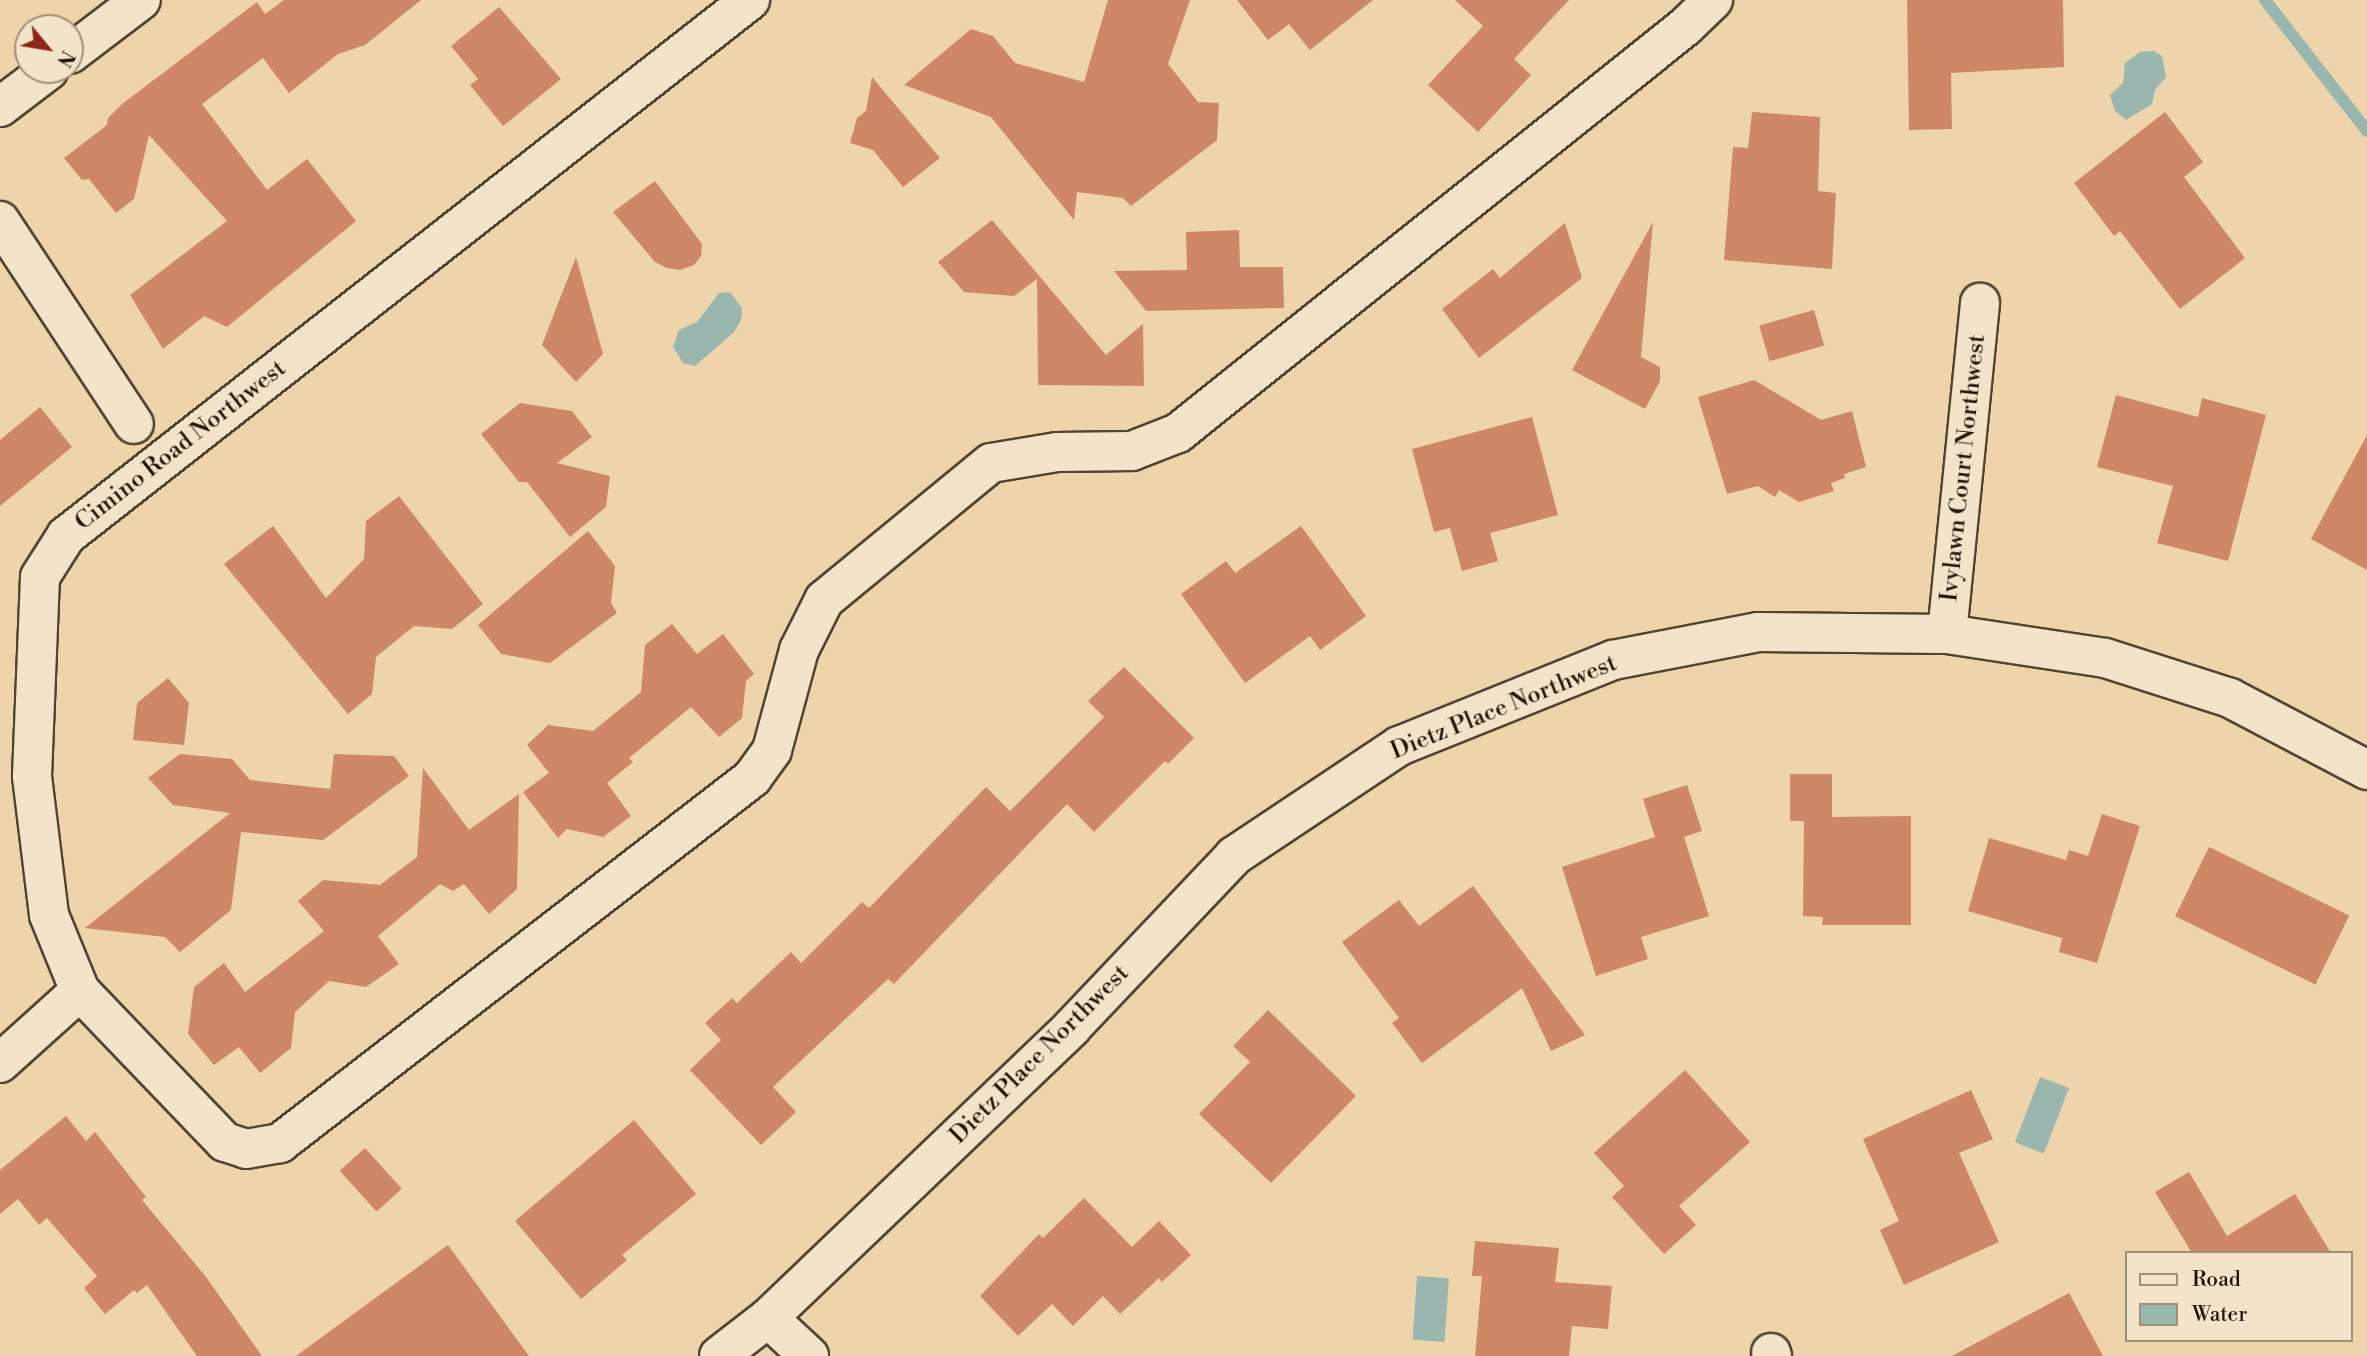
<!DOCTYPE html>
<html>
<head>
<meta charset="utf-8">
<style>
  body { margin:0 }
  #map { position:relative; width:2367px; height:1356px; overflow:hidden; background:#edd4ab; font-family:"Libre Bodoni",serif }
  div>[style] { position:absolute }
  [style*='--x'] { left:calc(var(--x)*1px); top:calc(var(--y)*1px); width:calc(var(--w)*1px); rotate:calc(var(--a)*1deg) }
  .water>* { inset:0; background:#9ab7af; transform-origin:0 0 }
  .stream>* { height:12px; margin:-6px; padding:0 6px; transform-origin:6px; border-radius:6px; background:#9ab7af }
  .building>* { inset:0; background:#ce8868; transform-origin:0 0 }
  .roads { filter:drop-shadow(2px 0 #524432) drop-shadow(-2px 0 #524432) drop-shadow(0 2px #524432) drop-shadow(0 -2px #524432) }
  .minor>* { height:38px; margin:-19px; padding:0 19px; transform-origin:19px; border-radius:19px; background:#f3e3c8 }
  span { translate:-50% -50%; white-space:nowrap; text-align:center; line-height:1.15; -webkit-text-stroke:5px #f3e3c8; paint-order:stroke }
  .street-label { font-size:24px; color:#1f1409 }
  .legend { position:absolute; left:2125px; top:1251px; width:228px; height:91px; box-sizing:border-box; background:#f3e3c8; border:2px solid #9e907c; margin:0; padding:9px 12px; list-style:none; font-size:21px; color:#1f1409 }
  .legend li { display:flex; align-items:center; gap:14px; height:35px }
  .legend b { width:35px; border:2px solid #9e907c }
  .north { position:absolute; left:14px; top:14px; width:70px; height:70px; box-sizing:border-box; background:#f3e3c8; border:2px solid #9e907c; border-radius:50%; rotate:120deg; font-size:19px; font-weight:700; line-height:28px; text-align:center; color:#1f1409 }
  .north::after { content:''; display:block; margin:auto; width:24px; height:32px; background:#8f2418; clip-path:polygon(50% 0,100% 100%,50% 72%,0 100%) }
</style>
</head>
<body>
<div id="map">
  <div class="water">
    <div style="clip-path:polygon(2154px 51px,2162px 56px,2166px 77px,2155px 90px,2152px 104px,2126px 120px,2115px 111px,2110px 95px,2123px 83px,2125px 63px,2140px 52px)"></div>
    <div style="clip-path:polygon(730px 292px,742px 308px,741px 320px,734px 332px,695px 366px,683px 363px,673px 347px,679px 330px,697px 322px,719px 293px)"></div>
    <div style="left:2040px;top:1077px;width:31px;height:70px;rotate:21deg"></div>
    <div style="left:1417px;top:1276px;width:32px;height:64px;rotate:4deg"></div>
  </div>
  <div class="stream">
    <div style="--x:2265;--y:0;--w:166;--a:52.1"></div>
  </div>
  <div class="building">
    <div style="clip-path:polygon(284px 0,421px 0,365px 45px,338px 54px,289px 93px,263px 58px,202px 104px,267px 190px,307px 159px,356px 221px,227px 327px,204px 316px,163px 349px,130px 295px,227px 221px,149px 135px,134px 199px,116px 213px,89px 179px,82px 180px,64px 158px,107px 125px,108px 118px,122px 104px,257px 2px,265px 14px)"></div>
    <div style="clip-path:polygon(1108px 0,1190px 0,1168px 64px,1198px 102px,1219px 103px,1217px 140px,1131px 206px,1123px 198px,1077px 192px,1074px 220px,991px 117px,904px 85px,971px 29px,993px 36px,1015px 63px,1084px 82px)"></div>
    <div style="clip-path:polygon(1237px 0,1373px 0,1310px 50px,1289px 24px,1268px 40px)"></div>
    <div style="clip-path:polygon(1455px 0,1569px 0,1514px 59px,1531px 75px,1478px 132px,1428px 85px,1483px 26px)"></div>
    <div style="clip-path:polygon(1907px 0,2063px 0,2064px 67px,1951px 73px,1952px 129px,1909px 130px)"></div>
    <div style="clip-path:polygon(499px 7px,561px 79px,503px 126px,470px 85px,478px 79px,451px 46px)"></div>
    <div style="clip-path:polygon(872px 77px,940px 158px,903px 187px,873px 150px,850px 143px,857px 118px,866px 111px)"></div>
    <div style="clip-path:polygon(1752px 112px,1820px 117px,1818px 191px,1836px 193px,1832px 269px,1724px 260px,1733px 147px,1748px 148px)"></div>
    <div style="clip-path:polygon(2165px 112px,2203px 162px,2184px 177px,2245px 258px,2180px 309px,2120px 231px,2114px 236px,2074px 183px)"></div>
    <div style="clip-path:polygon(655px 181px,702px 244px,701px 256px,694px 265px,680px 270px,667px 268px,655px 262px,613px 212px)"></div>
    <div style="clip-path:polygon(992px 220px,1106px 355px,1143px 324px,1144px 386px,1038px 385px,1037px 279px,1014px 296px,964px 292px,938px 262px)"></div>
    <div style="clip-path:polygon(1653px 222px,1641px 357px,1660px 367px,1660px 381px,1645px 409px,1572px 370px)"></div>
    <div style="clip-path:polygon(1565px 223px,1582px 278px,1479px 358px,1442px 309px,1493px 269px,1500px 278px)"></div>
    <div style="clip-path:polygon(1239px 230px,1240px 267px,1283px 267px,1284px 308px,1146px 311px,1114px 271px,1187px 270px,1186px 232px)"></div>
    <div style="clip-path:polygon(576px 257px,603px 354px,576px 382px,542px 345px)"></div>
    <div style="left:1814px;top:310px;width:37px;height:57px;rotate:74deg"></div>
    <div style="clip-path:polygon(1754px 380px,1821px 420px,1852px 411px,1866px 467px,1844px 474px,1845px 478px,1831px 483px,1834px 491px,1799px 502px,1779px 490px,1775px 497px,1758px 486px,1727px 494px,1698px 397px)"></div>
    <div style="clip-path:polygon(2116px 395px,2198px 417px,2202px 398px,2266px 415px,2228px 561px,2157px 543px,2173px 486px,2097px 467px)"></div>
    <div style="clip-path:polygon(520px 403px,572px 411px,592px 437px,557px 463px,610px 476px,606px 507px,570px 537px,527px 482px,519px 482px,481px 434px)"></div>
    <div style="clip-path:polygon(40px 407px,72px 447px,0 506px,0 440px)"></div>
    <div style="clip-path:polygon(1532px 417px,1558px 515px,1490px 533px,1498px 561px,1462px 571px,1450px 528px,1434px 532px,1412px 449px)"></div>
    <div style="clip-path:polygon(2367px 435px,2367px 570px,2311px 539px)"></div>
    <div style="clip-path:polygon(399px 496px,483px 604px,452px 629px,414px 626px,376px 657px,372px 694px,348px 714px,224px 564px,273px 526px,326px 598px,364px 559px,366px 521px)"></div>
    <div style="clip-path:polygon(1301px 526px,1366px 616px,1320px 650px,1310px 636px,1245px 683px,1181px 594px,1226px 561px,1235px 573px)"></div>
    <div style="clip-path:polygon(588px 531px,615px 566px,611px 603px,617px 613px,550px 663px,501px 654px,478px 625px)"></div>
    <div style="clip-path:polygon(672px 624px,697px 654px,723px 634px,754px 674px,746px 681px,742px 718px,719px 737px,691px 707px,629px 758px,633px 762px,607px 783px,631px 816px,603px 837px,567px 829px,558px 838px,523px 792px,549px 773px,527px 745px,548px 725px,593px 731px,641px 692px,645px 645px)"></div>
    <div style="clip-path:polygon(1124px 667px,1194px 738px,1168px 764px,1165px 761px,1094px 832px,1067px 804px,894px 984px,888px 979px,773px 1087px,796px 1112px,761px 1145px,690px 1070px,721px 1040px,705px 1023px,732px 998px,737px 1003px,791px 952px,801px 963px,862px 902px,869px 908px,986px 787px,1010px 811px,1104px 717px,1088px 701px)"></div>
    <div style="clip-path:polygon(168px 678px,189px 703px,184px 745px,133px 740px,137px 703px)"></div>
    <div style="clip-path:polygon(180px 754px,232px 759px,250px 780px,330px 789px,334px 754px,394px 756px,409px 776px,323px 840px,241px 832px,231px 910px,180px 952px,165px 937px,85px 928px,230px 813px,173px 805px,148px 778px)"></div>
    <div style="clip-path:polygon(423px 768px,469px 830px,519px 794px,517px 889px,489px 914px,464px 884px,453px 891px,440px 884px,378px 936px,399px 964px,366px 987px,329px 981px,295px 1012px,291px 1048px,260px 1073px,239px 1047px,214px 1065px,188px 1034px,194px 987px,224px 963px,245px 992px,324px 931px,298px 901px,323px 880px,380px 885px,417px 857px)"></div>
    <div style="clip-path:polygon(1790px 774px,1832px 774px,1832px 817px,1911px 816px,1911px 925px,1822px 925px,1823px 917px,1803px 916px,1804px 821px,1790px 821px)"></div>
    <div style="clip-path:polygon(1687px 785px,1702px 831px,1684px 837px,1709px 916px,1641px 937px,1648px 959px,1596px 976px,1562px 867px,1655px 837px,1643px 799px)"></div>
    <div style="clip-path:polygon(2102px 814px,2140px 826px,2097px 963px,2059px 952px,2062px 938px,1968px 911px,1989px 838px,2066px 860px,2069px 850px,2088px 856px)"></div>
    <div style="left:2209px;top:847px;width:156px;height:77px;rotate:26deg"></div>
    <div style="clip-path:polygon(1473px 886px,1540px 975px,1585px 1035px,1551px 1051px,1522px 988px,1422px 1063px,1392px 1023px,1399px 1018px,1342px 942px,1399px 900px,1419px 926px)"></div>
    <div style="clip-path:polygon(1268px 1010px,1356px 1096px,1271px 1183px,1199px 1114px,1250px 1062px,1233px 1046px)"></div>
    <div style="clip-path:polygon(1685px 1070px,1750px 1142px,1679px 1206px,1696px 1225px,1664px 1254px,1612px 1197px,1624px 1186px,1594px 1153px)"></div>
    <div style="clip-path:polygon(1971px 1090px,1993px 1139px,1959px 1153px,1999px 1242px,1904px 1285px,1880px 1230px,1899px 1221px,1863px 1139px)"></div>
    <div style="clip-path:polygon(66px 1116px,86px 1141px,95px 1132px,146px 1197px,142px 1200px,206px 1277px,262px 1356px,197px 1356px,147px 1285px,137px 1293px,134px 1290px,105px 1314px,84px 1288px,97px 1276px,47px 1218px,39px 1225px,18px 1199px,0 1214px,0 1170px)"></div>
    <div style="clip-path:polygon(634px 1120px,696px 1194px,622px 1255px,627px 1260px,581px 1299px,515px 1221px)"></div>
    <div style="left:365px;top:1148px;width:55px;height:34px;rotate:48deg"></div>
    <div style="clip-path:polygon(2189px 1172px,2227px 1236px,2295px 1194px,2331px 1253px,2192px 1253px,2155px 1192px)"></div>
    <div style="clip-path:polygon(1084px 1198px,1132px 1247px,1159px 1221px,1191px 1255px,1162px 1282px,1159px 1278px,1120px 1314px,1103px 1296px,1073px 1326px,1052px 1304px,1018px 1336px,980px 1296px,1039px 1234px,1043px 1238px)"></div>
    <div style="clip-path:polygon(1475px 1241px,1559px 1248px,1555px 1282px,1612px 1286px,1608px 1329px,1572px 1326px,1569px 1356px,1475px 1356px,1482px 1276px,1472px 1276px)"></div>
    <div style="clip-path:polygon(448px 1245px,529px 1356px,296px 1356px)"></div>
    <div style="clip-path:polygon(2069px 1293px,2103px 1356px,1952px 1356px)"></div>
  </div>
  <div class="roads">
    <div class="minor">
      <div style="--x:70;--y:54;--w:89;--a:-37.3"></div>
      <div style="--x:0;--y:107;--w:61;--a:-37.1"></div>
      <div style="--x:0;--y:221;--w:243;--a:56.6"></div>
      <div style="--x:1947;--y:634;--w:333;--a:-84.3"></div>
      <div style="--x:80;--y:991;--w:209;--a:46.2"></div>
      <div style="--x:225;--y:1142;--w:22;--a:18"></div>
      <div style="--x:246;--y:1149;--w:35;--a:-10"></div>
      <div style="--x:280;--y:1143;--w:597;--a:-37.71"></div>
      <div style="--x:752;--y:778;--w:34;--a:-54"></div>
      <div style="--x:772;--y:750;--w:104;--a:-74.9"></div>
      <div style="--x:799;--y:650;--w:56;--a:-63.4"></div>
      <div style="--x:824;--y:600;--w:216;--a:-39.4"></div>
      <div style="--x:991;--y:463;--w:67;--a:-9.5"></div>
      <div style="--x:1057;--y:452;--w:75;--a:-0.8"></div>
      <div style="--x:1132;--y:451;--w:49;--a:-21.4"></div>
      <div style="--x:1178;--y:433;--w:650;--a:-38.69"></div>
      <div style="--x:1685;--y:27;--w:39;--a:-44"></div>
      <div style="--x:0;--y:1063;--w:108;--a:-42"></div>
      <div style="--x:80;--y:991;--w:82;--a:-112.2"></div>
      <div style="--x:49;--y:915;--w:140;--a:-97"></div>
      <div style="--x:32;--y:776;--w:199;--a:-87.7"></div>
      <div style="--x:40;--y:577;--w:49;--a:-57.6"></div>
      <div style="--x:66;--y:536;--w:869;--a:-38.08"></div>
      <div style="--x:768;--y:1318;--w:56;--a:42.8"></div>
      <div style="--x:1771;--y:1353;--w:3;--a:72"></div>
      <div style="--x:719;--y:1356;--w:62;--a:-37.8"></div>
      <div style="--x:768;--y:1318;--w:421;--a:-43.7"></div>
      <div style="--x:1072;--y:1027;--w:236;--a:-46.5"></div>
      <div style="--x:1234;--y:856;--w:198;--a:-33.7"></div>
      <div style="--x:1399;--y:746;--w:231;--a:-21.9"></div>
      <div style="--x:1613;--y:660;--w:148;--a:-10.9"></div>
      <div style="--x:1758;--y:632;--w:189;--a:0.6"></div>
      <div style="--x:1947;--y:634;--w:160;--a:8.6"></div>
      <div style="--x:2105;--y:658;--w:131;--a:17.7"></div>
      <div style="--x:2230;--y:698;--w:155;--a:27.7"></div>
    </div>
  </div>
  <div class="street-label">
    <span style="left:181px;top:446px;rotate:-38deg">Cimino Road Northwest</span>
    <span style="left:1964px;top:468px;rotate:-84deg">Ivylawn Court Northwest</span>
    <span style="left:1504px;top:708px;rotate:-22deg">Dietz Place Northwest</span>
    <span style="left:1040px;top:1055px;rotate:-45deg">Dietz Place Northwest</span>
  </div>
  <ul class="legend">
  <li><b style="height:9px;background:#f3e3c8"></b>Road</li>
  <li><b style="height:19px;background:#9ab7af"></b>Water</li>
  </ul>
  <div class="north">N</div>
</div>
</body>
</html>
